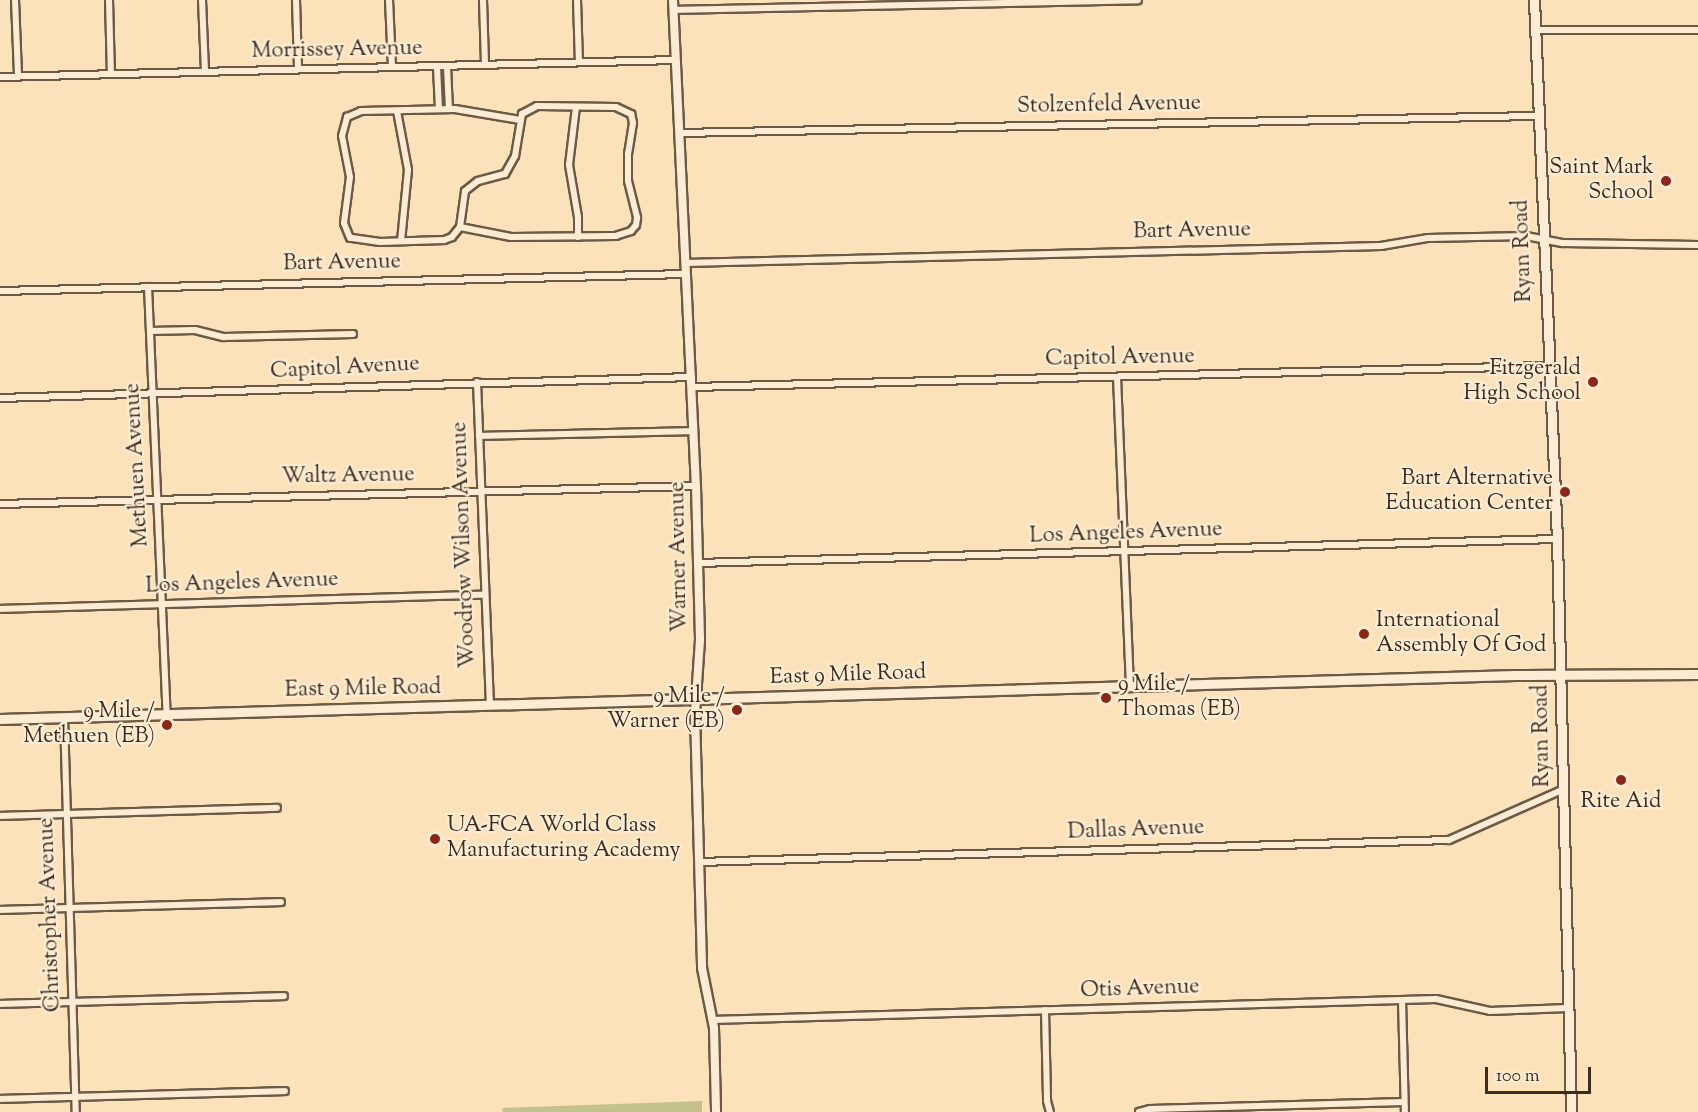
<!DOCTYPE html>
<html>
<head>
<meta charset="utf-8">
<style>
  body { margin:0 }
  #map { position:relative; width:1698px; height:1112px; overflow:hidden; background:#fce2bb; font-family:"Sorts Mill Goudy",serif }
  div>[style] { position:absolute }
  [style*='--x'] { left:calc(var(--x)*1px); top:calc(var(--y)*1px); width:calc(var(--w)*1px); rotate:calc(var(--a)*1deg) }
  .green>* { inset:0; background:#c3c28d }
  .roads { filter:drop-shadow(2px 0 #6b5a46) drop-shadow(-2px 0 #6b5a46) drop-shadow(0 2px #6b5a46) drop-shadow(0 -2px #6b5a46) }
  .minor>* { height:6px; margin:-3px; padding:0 3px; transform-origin:3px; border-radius:3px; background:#fdecd3 }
  .tertiary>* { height:8px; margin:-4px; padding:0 4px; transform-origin:4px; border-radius:4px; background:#fdecd3 }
  .secondary>* { height:9px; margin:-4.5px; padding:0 4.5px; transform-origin:4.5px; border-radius:4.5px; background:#fdecd3 }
  .dots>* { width:16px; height:16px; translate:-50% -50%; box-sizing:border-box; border:3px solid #fdecd3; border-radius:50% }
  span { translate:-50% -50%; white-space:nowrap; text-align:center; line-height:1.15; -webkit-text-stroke:4.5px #fdecd3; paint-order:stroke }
  .street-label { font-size:22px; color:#3b2c1f }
  .poi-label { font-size:22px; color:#3b2c1f }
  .right { translate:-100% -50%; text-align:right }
  .left { translate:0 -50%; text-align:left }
  .scale { position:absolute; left:1485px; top:1067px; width:106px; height:27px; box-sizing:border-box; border:3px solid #3b2c1f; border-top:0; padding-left:8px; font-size:18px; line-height:21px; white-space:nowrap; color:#3b2c1f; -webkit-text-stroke:4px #fdecd3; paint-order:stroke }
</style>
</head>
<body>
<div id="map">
  <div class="green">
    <div style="clip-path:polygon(702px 1101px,702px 1112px,503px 1112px,502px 1108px)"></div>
  </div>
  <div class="roads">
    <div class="minor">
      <div style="--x:15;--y:0;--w:76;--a:87.7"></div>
      <div style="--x:109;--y:0;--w:74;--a:88.5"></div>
      <div style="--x:202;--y:0;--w:72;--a:87.6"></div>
      <div style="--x:296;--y:0;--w:69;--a:88.3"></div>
      <div style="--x:389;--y:0;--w:67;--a:87.4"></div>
      <div style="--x:483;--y:0;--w:64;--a:88.2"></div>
      <div style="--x:577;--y:0;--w:62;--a:88.2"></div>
      <div style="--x:673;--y:10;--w:465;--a:-1.2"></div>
      <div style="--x:1535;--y:30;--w:163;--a:0"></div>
      <div style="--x:437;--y:67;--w:42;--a:87.3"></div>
      <div style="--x:447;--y:67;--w:42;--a:87.3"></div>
      <div style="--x:0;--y:77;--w:675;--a:-1.44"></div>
      <div style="--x:537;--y:106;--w:79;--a:0.7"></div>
      <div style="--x:616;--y:107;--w:17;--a:25"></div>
      <div style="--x:631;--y:114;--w:9;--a:77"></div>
      <div style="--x:633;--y:123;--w:30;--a:99"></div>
      <div style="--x:628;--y:153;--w:28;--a:90"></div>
      <div style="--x:628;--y:181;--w:38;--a:76"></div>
      <div style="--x:637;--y:218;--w:7;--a:98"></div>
      <div style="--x:636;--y:225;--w:8;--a:130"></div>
      <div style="--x:631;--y:231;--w:16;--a:162"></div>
      <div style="--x:616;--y:236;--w:105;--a:179.5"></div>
      <div style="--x:511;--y:237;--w:52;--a:-168.9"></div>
      <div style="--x:460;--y:227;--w:36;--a:-82"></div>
      <div style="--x:465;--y:191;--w:16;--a:-38"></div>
      <div style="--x:478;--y:181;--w:28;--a:-15"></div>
      <div style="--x:505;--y:174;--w:21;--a:-61"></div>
      <div style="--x:515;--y:156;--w:43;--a:-80.5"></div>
      <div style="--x:522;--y:114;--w:17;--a:-28"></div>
      <div style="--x:576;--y:107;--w:58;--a:96.9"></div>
      <div style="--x:569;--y:165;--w:53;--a:80.2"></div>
      <div style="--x:578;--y:217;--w:20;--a:90"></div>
      <div style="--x:397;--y:111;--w:60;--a:79.4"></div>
      <div style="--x:408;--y:170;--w:71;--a:95.6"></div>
      <div style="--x:680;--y:133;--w:858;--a:-1.14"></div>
      <div style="--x:460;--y:227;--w:13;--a:129"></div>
      <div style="--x:452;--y:237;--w:9;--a:159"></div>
      <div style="--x:444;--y:240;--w:64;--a:178.2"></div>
      <div style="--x:380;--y:242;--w:30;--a:-172"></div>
      <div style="--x:350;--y:238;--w:16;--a:-112"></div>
      <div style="--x:344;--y:223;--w:46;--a:-82.6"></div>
      <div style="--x:350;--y:177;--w:42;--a:-101"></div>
      <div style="--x:342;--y:136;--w:20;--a:-75"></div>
      <div style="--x:347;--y:117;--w:15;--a:-23"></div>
      <div style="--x:361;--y:111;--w:94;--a:-1.2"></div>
      <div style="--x:455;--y:109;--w:66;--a:9.6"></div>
      <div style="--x:685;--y:263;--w:696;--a:-1.4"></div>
      <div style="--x:1381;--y:246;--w:48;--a:-9.7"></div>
      <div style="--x:1428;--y:238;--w:98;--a:-1.2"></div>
      <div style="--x:1526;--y:236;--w:38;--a:11"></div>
      <div style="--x:1563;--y:243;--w:135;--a:0.8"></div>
      <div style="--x:148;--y:287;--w:427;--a:87.5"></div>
      <div style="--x:0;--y:291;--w:685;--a:-1.42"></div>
      <div style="--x:150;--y:331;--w:45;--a:-1.3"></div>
      <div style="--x:195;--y:330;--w:30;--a:14"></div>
      <div style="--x:224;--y:337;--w:129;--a:-1.3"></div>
      <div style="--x:1117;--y:377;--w:310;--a:87.6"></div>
      <div style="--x:477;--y:382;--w:324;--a:87.7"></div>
      <div style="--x:692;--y:387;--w:856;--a:-1.41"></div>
      <div style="--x:0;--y:398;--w:692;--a:-1.74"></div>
      <div style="--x:479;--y:436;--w:215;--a:-1.3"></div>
      <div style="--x:0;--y:504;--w:696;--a:-1.48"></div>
      <div style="--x:697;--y:563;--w:860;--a:-1.6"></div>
      <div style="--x:0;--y:609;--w:485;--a:-1.7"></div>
      <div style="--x:64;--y:717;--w:395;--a:88.3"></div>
      <div style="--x:0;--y:816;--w:277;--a:-1.7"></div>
      <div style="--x:699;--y:862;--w:750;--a:-1.68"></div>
      <div style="--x:1449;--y:840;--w:126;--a:-23.9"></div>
      <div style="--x:0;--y:910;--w:281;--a:-1.6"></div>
      <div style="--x:1402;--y:1000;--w:112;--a:88.5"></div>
      <div style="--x:0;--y:1004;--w:284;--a:-1.6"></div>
      <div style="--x:1045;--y:1010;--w:91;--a:88.7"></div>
      <div style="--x:1047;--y:1101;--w:11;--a:75"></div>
      <div style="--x:712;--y:1020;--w:724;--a:-1.66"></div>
      <div style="--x:1436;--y:999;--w:55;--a:12.5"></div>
      <div style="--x:1490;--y:1011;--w:78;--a:-2.2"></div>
      <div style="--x:0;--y:1099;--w:285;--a:-1.6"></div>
      <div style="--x:1139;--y:1112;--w:11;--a:-15"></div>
      <div style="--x:1150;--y:1109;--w:254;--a:-1.6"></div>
    </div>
    <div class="tertiary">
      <div style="--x:673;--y:0;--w:487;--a:87.3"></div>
      <div style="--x:696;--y:486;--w:154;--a:88.5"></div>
      <div style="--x:700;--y:640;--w:74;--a:93.9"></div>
      <div style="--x:695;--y:714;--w:254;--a:88.4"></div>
      <div style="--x:702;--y:968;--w:61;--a:78.7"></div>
      <div style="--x:714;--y:1028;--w:84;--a:88.6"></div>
    </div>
    <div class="secondary">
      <div style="--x:1534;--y:0;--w:539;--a:87.56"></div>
      <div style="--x:1557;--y:539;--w:573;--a:88.6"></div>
      <div style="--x:0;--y:719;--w:1516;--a:-1.66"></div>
      <div style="--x:1515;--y:675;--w:183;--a:-0.3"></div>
    </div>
  </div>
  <div class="dots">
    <div style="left:1666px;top:181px;background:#8f2418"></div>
    <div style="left:1593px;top:382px;background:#8f2418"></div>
    <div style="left:1565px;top:492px;background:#8f2418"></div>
    <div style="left:1364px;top:634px;background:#8f2418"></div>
    <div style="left:1106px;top:698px;background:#8f2418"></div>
    <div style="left:737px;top:710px;background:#8f2418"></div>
    <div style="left:167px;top:725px;background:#8f2418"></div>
    <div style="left:1621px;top:780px;background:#8f2418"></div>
    <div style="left:435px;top:839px;background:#8f2418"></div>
  </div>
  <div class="street-label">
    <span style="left:337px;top:51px;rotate:-1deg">Morrissey Avenue</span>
    <span style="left:1109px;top:106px;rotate:-1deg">Stolzenfeld Avenue</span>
    <span style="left:1192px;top:232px;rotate:-1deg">Bart Avenue</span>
    <span style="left:1524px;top:251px;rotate:-92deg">Ryan Road</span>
    <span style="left:342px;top:264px;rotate:-1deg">Bart Avenue</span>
    <span style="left:1120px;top:359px;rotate:-1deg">Capitol Avenue</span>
    <span style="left:345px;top:369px;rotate:-3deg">Capitol Avenue</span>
    <span style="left:138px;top:465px;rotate:-93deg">Methuen Avenue</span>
    <span style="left:348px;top:477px;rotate:-1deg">Waltz Avenue</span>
    <span style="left:1126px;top:534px;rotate:-2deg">Los Angeles Avenue</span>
    <span style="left:465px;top:545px;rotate:-92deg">Woodrow Wilson Avenue</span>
    <span style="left:680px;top:557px;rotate:-91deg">Warner Avenue</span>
    <span style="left:242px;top:584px;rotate:-2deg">Los Angeles Avenue</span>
    <span style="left:848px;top:676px;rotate:-2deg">East 9 Mile Road</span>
    <span style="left:363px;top:690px;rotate:-1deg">East 9 Mile Road</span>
    <span style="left:1543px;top:736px;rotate:-91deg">Ryan Road</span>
    <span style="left:1136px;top:831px;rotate:-2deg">Dallas Avenue</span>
    <span style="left:51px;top:915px;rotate:-92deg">Christopher Avenue</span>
    <span style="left:1140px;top:990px;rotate:-2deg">Otis Avenue</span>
  </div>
  <div class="poi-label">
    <span class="right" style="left:1654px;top:181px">Saint Mark<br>School</span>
    <span class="right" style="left:1581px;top:382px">Fitzgerald<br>High School</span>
    <span class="right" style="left:1553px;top:492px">Bart Alternative<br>Education Center</span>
    <span class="left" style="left:1376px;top:634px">International<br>Assembly Of God</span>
    <span class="left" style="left:1118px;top:698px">9 Mile /<br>Thomas (EB)</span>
    <span class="right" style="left:725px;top:710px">9 Mile /<br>Warner (EB)</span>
    <span class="right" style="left:155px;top:725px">9 Mile /<br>Methuen (EB)</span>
    <span style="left:1621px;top:803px">Rite Aid</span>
    <span class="left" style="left:447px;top:839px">UA-FCA World Class<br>Manufacturing Academy</span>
  </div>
  <div class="scale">100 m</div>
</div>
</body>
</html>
